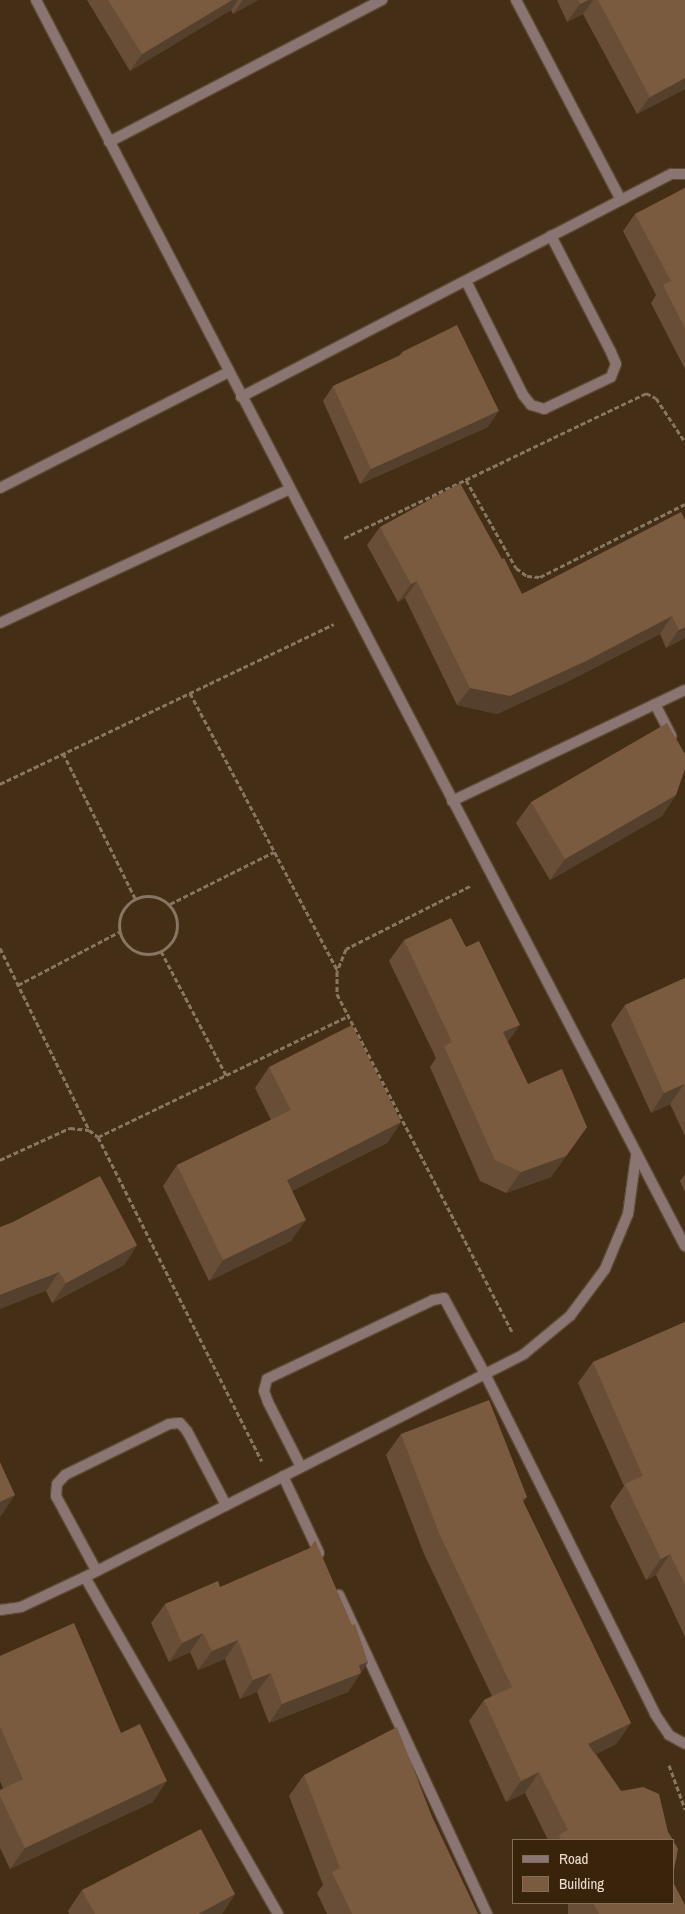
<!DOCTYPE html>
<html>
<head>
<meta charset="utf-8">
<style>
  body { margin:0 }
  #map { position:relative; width:685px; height:1914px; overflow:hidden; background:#442e15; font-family:"Archivo Narrow",sans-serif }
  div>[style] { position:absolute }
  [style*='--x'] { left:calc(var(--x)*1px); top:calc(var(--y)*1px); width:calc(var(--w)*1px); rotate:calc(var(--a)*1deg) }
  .path>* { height:3px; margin-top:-1.5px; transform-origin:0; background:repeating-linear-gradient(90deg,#897662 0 5px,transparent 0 7.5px) }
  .path>.ring { margin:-1.5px; padding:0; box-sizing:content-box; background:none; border:3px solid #897662; border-radius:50% }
  .roads { filter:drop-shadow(1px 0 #5f4a33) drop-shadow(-1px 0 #5f4a33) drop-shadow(0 1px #5f4a33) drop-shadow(0 -1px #5f4a33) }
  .lane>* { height:10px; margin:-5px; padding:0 5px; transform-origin:5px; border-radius:5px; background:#8a7573 }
  .street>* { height:10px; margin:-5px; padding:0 5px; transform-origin:5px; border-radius:5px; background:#8a7573 }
  .wall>* { inset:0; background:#694e37; transform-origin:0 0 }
  .shaded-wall>* { inset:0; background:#55402d }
  .building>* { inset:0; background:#7a5b40 }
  span { translate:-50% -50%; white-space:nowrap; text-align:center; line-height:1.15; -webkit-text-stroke:4px #39240b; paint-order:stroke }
  .legend { position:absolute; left:512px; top:1839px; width:162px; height:65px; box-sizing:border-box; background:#39240b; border:1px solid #806e59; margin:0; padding:6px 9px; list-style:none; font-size:15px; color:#ebdcce }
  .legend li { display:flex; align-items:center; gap:10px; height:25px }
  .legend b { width:25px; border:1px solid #806e59 }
</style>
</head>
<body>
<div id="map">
  <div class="path">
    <div style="--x:466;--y:480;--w:101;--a:60.4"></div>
    <div style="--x:516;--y:568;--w:14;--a:36"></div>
    <div style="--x:527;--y:576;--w:13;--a:4"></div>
    <div style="--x:540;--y:577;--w:162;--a:-26.7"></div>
    <div style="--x:344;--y:538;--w:335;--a:-25.6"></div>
    <div style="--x:646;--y:393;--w:11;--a:27"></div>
    <div style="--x:656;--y:398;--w:53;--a:56.6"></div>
    <div style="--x:190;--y:693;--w:314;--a:62"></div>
    <div style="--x:63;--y:753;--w:162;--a:63.6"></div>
    <div style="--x:0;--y:784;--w:370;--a:-25.6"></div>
    <div style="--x:470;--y:886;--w:139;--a:153.1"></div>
    <div style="--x:346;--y:949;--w:24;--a:112"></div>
    <div style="--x:337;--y:971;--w:23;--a:90"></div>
    <div style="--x:337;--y:994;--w:380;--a:62.6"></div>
    <div class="ring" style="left:119px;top:896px;width:55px;height:55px"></div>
    <div style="--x:170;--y:904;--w:116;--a:-26.6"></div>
    <div style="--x:0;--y:948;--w:203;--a:63.9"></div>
    <div style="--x:161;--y:951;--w:140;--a:62.3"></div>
    <div style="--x:18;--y:985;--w:114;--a:-27.7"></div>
    <div style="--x:98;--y:1137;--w:278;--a:-25.8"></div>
    <div style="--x:0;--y:1160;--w:77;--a:-24.6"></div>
    <div style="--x:70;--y:1128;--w:19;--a:6"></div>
    <div style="--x:89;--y:1130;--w:11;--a:38"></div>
    <div style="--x:98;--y:1137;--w:363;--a:63.2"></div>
    <div style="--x:669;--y:1765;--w:47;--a:70"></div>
  </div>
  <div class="roads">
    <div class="lane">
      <div style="--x:466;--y:281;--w:127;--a:63.4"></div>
      <div style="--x:523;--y:395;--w:13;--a:51"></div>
      <div style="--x:531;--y:405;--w:14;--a:17"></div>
      <div style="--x:544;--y:409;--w:74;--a:-25.5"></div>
      <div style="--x:611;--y:377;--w:14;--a:-69"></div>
      <div style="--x:616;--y:364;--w:13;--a:-113"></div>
      <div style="--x:611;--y:352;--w:131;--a:-117.3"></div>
      <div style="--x:0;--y:488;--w:257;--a:-26.9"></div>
      <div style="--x:0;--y:623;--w:319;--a:-24.8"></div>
      <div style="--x:301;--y:1467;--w:73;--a:-116.9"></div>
      <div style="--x:268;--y:1402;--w:12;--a:-110"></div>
      <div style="--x:264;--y:1391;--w:12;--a:-76"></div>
      <div style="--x:267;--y:1379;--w:184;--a:-25.4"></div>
      <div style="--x:433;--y:1300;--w:11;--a:-10"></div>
      <div style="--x:444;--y:1298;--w:86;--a:61.7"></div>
      <div style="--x:96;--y:1570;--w:84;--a:-118.4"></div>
      <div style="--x:56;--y:1496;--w:12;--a:-85"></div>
      <div style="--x:57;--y:1484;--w:12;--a:-48"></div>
      <div style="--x:65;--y:1475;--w:116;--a:-26.1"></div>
      <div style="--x:169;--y:1424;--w:11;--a:-5"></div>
      <div style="--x:180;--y:1423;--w:11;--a:49"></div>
      <div style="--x:187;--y:1431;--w:84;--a:62.2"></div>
    </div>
    <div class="street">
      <div style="--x:36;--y:0;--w:1405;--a:62.49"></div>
      <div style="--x:516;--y:0;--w:226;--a:62.3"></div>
      <div style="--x:109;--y:142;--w:308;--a:-27.5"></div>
      <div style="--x:241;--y:397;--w:485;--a:-27.4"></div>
      <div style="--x:672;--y:174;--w:13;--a:0"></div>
      <div style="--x:655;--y:704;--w:36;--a:63"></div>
      <div style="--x:452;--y:801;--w:258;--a:-25.5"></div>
      <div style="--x:485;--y:1374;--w:380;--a:63.4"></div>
      <div style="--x:655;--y:1714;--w:25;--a:56"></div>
      <div style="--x:669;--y:1735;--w:18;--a:29"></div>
      <div style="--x:283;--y:1476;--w:85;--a:64.9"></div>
      <div style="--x:85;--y:1577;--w:388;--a:60.2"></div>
      <div style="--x:339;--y:1595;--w:352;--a:65.1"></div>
      <div style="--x:0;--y:1610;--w:21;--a:-8"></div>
      <div style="--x:21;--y:1607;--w:71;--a:-25.1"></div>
      <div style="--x:85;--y:1577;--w:492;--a:-26.9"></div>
      <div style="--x:524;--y:1354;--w:60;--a:-39.6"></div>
      <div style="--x:570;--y:1316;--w:59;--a:-53.3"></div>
      <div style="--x:605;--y:1269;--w:60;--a:-67.3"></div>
      <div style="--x:628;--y:1214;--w:59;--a:-82.1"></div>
    </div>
  </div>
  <div class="wall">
    <div style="clip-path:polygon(87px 0,258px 0,233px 14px,231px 10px,130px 71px)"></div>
    <div style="clip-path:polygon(557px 0,685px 0,685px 89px,637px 114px,583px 14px,567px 22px)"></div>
    <div style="clip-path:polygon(685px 188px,685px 369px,651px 303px,656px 295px,623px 231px,635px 214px)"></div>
    <div style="clip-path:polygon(402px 352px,488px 427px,360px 484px,323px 401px,333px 386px,399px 356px)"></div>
    <div style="clip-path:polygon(685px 520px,685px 638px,666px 648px,660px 634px,573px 679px,497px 714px,457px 705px,405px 598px,398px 602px,367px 545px,380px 527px,522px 594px)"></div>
    <div style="clip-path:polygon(676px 795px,662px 816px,550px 880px,516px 823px,531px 802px)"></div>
    <div style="clip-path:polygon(404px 940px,508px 1043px,528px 1084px,587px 1127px,551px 1177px,506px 1193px,480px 1181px,430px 1067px,436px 1058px,389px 961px)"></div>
    <div style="clip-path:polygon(685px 978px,685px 1136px,670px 1104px,651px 1113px,611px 1025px,625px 1005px)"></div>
    <div style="clip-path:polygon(269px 1067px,401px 1122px,387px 1143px,292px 1191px,291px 1241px,209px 1281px,163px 1186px,177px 1165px,271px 1120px,255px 1088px)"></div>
    <div style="clip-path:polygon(685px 1174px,685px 1192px,680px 1181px)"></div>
    <div style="clip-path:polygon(13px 1222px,137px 1245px,124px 1265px,52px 1303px,46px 1291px)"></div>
    <div style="clip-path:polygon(685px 1322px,685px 1637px,656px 1575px,646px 1580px,610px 1506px,624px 1486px,578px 1383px,593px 1362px)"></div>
    <div style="clip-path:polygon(401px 1434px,527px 1497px,523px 1502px,631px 1723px,616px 1744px,596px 1754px,621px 1791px,668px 1832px,673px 1840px,548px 1840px,525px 1793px,506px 1802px,469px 1721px,484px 1700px,492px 1696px,424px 1554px,386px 1455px)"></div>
    <div style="clip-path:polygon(220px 1587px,368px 1662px,348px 1692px,269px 1723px,257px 1692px,240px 1699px,225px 1659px,198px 1670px,190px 1652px,169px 1662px,151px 1623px,165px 1604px)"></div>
    <div style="clip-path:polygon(0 1656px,121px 1733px,153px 1802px,10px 1869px,0 1848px,0 1796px,3px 1788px,0 1781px)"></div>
    <div style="clip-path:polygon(304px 1775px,433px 1819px,478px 1914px,327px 1914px,317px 1893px,323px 1885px,289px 1796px)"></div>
    <div style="clip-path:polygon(82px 1890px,235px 1894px,222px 1914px,69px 1914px,68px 1911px)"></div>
    <div style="left:568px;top:1903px;width:106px;height:12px"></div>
  </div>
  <div class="shaded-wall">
    <div style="clip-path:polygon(232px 0,238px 0,231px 10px,130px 71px,142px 54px)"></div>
    <div style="clip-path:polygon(243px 0,258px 0,233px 14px)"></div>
    <div style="clip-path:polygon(588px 0,593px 0,583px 14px,567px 22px,580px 4px)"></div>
    <div style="clip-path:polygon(685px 78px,685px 89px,637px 114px,650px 97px)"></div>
    <div style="clip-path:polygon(499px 411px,488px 427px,360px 484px,371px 469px)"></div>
    <div style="clip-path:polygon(417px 581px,405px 598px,398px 602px,411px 584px)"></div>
    <div style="clip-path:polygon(672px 616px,660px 634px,573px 679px,497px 714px,457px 705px,470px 688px)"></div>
    <div style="clip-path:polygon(685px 627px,685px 638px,666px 648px,679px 630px)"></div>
    <div style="clip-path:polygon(676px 795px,662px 816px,550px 880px,565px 859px)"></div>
    <div style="clip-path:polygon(520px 1025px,505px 1046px,503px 1032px)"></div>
    <div style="clip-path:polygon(684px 1084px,670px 1104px,651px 1113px,664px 1093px)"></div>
    <div style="clip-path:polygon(401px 1122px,387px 1143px,272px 1201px,287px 1180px)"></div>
    <div style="clip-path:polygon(587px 1127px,551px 1177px,506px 1193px,521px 1172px)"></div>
    <div style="clip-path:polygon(306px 1220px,291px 1241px,209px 1281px,223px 1260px)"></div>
    <div style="clip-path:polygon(137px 1245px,124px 1265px,52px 1303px,66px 1283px)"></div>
    <div style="clip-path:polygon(59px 1272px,46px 1291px,0 1309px,0 1295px)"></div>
    <div style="clip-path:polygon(15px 1495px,1px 1516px,0 1517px,0 1502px)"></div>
    <div style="clip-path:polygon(670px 1554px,656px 1575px,646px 1580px,661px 1559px)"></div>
    <div style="clip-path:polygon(203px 1633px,190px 1652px,169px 1662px,182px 1643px)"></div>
    <div style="clip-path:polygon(238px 1640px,225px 1659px,198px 1670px,212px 1651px)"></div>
    <div style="clip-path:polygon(368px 1662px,348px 1692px,269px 1723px,282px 1704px,359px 1665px)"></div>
    <div style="clip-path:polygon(271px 1673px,257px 1692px,240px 1699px,253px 1680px)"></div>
    <div style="clip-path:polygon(631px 1723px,616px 1744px,574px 1765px,588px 1744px)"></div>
    <div style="clip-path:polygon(539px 1772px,525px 1793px,506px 1802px,521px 1781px)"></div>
    <div style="clip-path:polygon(167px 1781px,153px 1802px,10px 1869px,25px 1848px)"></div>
    <div style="clip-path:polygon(235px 1894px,222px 1914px,198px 1914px)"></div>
  </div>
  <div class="building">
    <div style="clip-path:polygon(108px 0,232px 0,142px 54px)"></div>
    <div style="clip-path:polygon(578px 0,588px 0,580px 4px)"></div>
    <div style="clip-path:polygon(598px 0,685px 0,685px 78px,650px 97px)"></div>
    <div style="clip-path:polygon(685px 188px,685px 328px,663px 285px,671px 281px,635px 214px)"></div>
    <div style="clip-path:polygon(457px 325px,499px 411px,371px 469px,333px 386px,403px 354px,402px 352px)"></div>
    <div style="clip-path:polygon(460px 483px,502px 559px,504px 558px,522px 594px,681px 512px,685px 520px,685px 627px,679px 630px,672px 616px,586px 661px,510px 696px,470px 688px,417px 581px,411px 584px,380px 527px)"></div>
    <div style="clip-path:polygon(667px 723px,685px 754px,685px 769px,676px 795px,565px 859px,531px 802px)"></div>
    <div style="clip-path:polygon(451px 918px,466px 947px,479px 941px,520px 1025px,503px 1032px,528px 1084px,562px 1069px,587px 1127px,566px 1156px,521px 1172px,495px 1160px,444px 1046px,452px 1042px,404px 940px)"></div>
    <div style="clip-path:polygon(685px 978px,685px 1087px,684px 1084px,664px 1093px,625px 1005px)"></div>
    <div style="clip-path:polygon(352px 1025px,401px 1122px,287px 1180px,306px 1220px,223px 1260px,177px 1165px,291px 1110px,269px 1067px)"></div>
    <div style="clip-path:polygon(100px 1176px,137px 1245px,66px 1283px,59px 1272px,0 1295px,0 1227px,13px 1222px)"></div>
    <div style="clip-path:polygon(685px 1322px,685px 1585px,670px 1554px,661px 1559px,625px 1484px,643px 1476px,593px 1362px)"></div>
    <div style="clip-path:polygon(489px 1400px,527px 1497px,522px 1499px,631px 1723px,588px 1744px,621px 1791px,643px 1787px,659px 1794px,668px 1832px,673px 1840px,561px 1840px,559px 1835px,568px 1830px,539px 1772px,521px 1781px,484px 1700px,512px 1687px,439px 1533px,401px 1434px)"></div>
    <div style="clip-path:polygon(0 1462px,15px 1495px,0 1502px)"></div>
    <div style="clip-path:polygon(315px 1540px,352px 1625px,355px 1624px,368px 1662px,359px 1665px,361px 1673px,282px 1704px,271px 1673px,253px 1680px,238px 1640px,212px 1651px,203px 1633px,182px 1643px,165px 1604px,218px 1581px,220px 1587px,310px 1548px)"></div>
    <div style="clip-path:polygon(74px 1623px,121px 1733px,140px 1724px,167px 1781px,25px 1848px,0 1796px,0 1790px,23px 1779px,0 1726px,0 1656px)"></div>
    <div style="clip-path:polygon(397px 1727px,433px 1819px,478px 1914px,352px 1914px,332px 1872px,340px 1868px,304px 1775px)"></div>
    <div style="clip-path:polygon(201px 1829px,235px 1894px,198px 1914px,95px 1914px,82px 1890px)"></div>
    <div style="clip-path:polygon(674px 1842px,678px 1849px,674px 1870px)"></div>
    <div style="clip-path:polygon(674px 1884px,685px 1905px,685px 1914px,599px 1914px,593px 1903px,674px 1903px)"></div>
  </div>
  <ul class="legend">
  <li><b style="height:6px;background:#8a7573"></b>Road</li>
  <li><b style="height:14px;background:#7a5b40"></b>Building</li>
  </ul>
</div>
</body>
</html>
